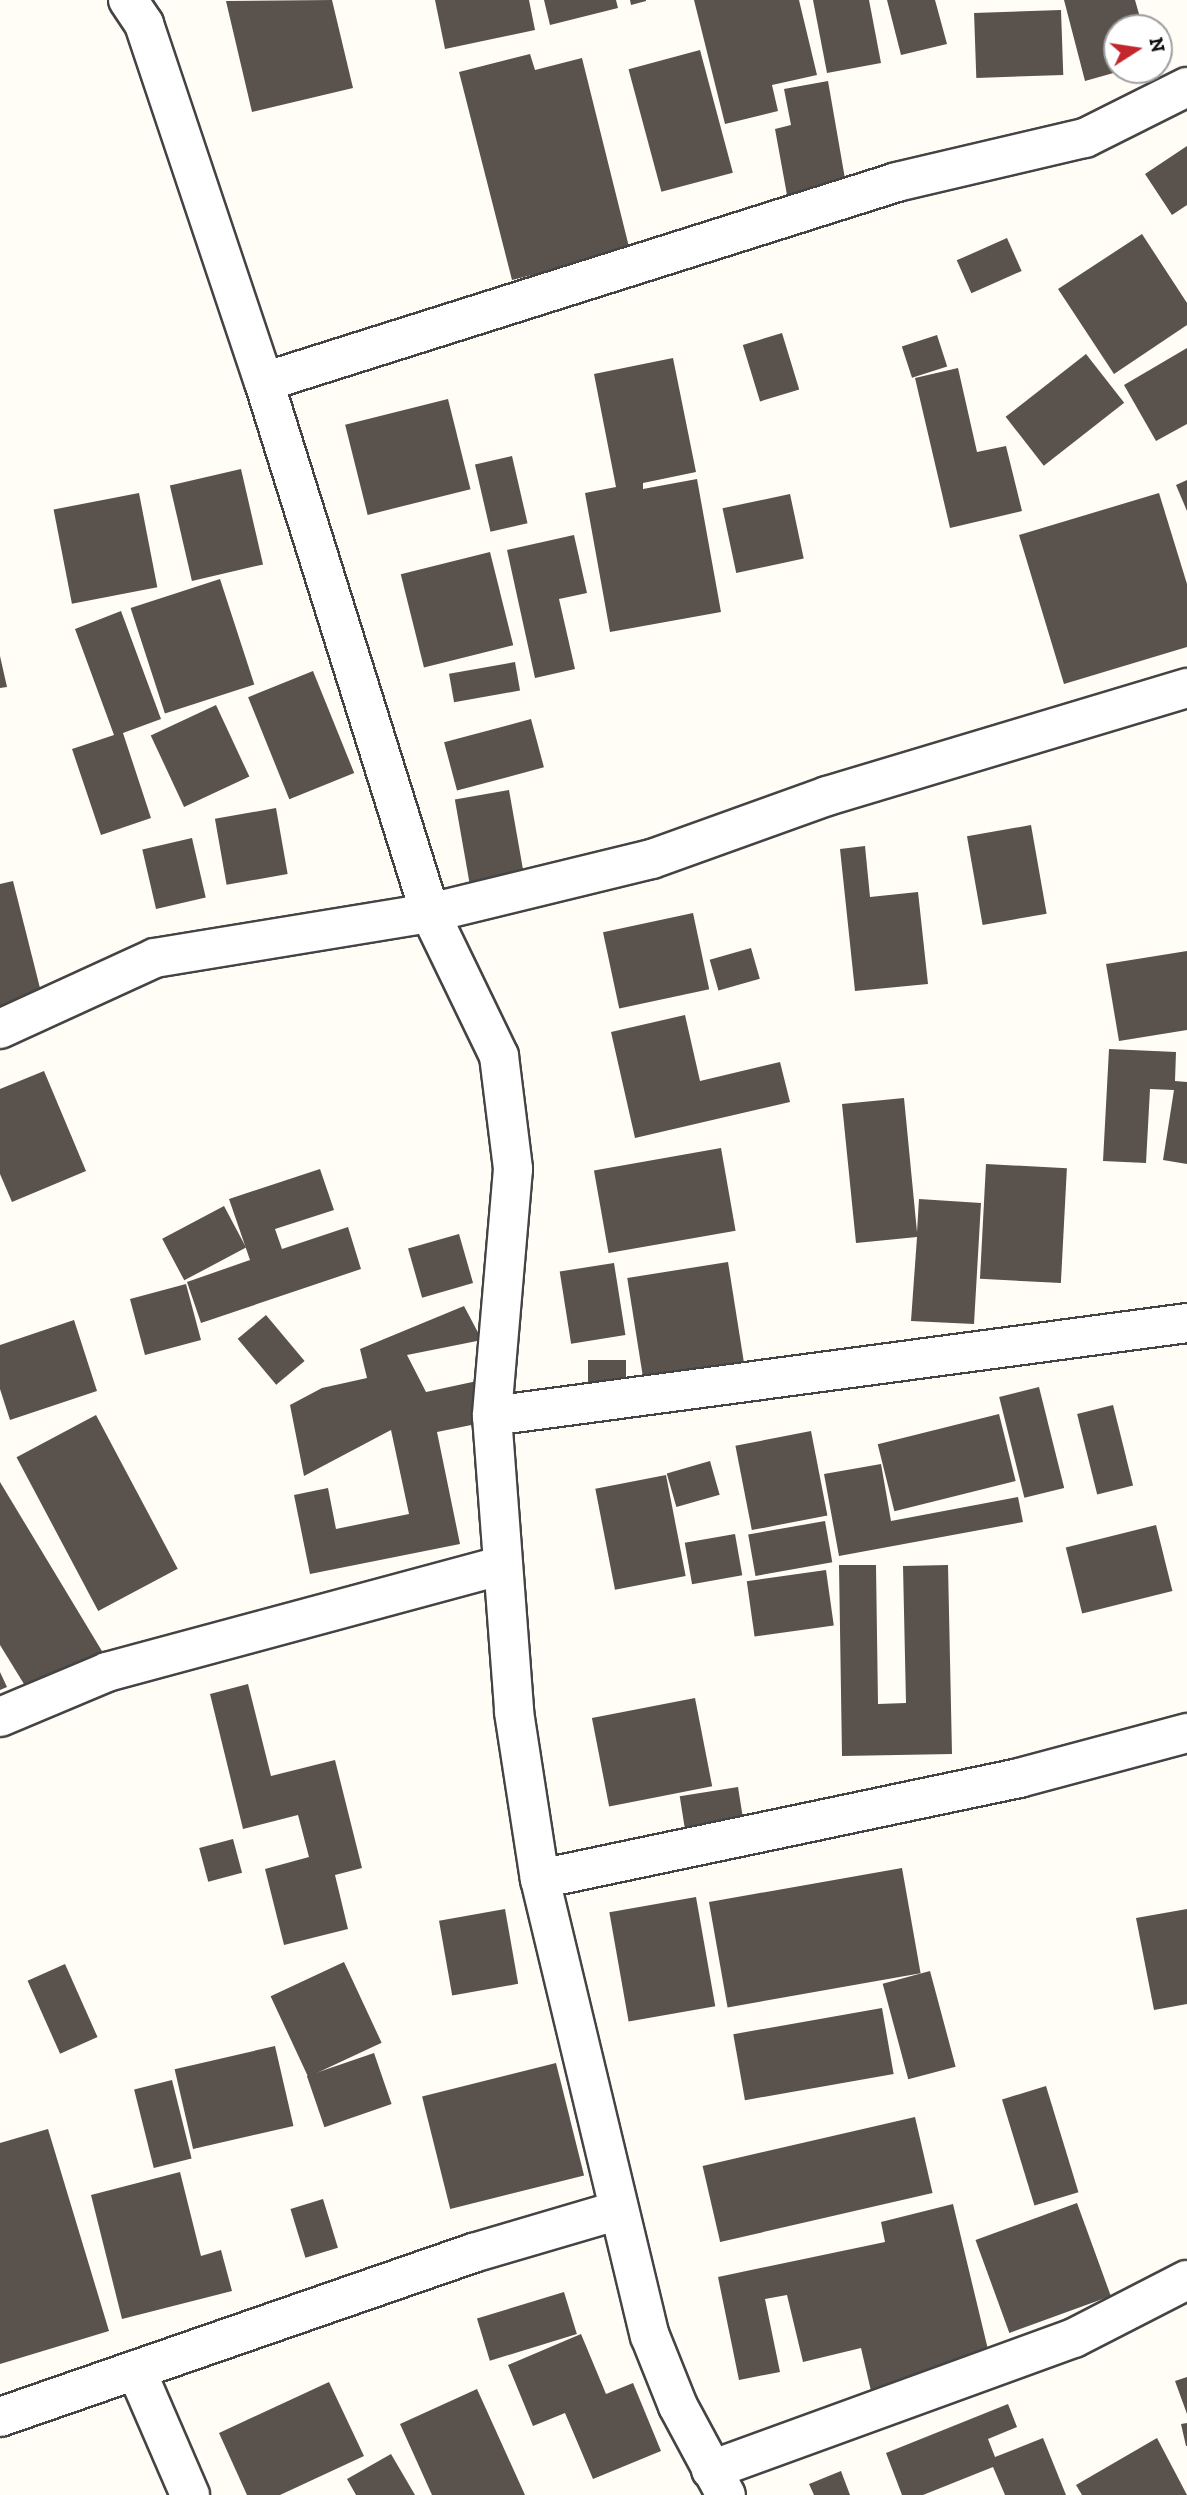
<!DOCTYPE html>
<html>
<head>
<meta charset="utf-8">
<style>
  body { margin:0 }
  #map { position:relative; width:1187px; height:2495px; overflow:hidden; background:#fffdf5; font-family:"Zilla Slab",serif }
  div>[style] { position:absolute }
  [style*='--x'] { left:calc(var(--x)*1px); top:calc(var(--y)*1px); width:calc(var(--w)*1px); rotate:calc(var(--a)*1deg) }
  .building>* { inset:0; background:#5a524d; transform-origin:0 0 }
  .roads { filter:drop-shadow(2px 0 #444) drop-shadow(-2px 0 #444) drop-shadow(0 2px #444) drop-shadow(0 -2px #444) }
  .minor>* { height:38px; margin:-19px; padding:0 19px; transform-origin:19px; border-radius:19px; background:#fff }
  span { translate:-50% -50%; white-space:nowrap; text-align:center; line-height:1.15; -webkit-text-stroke:7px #fff; paint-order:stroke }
  .north { position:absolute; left:1103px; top:14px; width:70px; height:70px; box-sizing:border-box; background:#fff; border:2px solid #a0a0a0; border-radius:50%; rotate:78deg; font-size:19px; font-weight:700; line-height:28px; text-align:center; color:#111 }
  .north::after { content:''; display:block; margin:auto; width:24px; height:32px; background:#c4262e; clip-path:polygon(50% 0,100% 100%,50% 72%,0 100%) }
</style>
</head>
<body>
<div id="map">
  <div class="building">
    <div style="clip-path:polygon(332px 0,353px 88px,252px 112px,226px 1px)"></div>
    <div style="clip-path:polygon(435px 0,529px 0,535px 30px,445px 49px)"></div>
    <div style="clip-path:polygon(544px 0,616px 0,618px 8px,550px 25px)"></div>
    <div style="clip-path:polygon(630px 0,646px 0,646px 1px,631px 5px)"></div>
    <div style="clip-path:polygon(694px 0,799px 0,817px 75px,772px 85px,778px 111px,725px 124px)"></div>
    <div style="clip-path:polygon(813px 0,869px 0,881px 63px,827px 73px)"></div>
    <div style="clip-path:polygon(887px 0,935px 0,947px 44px,901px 55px)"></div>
    <div style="clip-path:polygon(1064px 0,1135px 0,1143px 28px,1117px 28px,1117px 72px,1085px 81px)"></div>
    <div style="left:1061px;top:10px;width:65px;height:87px;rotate:88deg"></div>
    <div style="left:700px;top:50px;width:127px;height:74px;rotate:75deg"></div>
    <div style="clip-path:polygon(530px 54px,535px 70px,582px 58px,630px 251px,512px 280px,459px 72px)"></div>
    <div style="clip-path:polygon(828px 81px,848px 196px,789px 206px,775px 129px,791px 125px,784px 89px)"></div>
    <div style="clip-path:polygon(1187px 146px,1187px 205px,1172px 215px,1145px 174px)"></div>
    <div style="clip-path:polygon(1142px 234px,1187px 303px,1187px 325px,1114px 374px,1058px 289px)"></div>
    <div style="left:1007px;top:238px;width:36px;height:55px;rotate:66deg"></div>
    <div style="left:782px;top:333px;width:59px;height:41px;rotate:73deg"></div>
    <div style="left:937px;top:335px;width:33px;height:37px;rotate:72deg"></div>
    <div style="clip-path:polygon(1187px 348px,1187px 424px,1156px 441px,1124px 385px)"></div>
    <div style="left:1086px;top:354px;width:62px;height:102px;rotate:52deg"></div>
    <div style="clip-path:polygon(673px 358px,696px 472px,643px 483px,643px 489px,697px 479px,721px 612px,610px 632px,585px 493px,616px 487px,594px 374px)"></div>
    <div style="clip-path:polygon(958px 368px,977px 452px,1006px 446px,1022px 511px,950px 528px,915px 378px)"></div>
    <div style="left:448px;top:399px;width:93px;height:106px;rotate:76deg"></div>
    <div style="left:512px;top:456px;width:69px;height:38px;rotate:77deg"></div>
    <div style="left:241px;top:469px;width:98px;height:73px;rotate:77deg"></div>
    <div style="clip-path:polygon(1187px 480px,1187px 511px,1176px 485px)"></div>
    <div style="left:139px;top:493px;width:96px;height:87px;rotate:79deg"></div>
    <div style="clip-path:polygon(1159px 493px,1187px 584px,1187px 647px,1064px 684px,1019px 535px)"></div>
    <div style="left:790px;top:494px;width:66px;height:69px;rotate:78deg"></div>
    <div style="clip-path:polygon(574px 535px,587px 593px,559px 599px,575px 669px,535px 678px,507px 550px)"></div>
    <div style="left:490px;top:552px;width:96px;height:92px;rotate:76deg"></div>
    <div style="left:220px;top:579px;width:111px;height:94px;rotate:72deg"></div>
    <div style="clip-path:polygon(121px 611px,161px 719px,123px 733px,151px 818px,101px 835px,72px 749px,114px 735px,75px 629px)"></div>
    <div style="clip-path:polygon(0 656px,7px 687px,0 688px)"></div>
    <div style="left:515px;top:662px;width:29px;height:67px;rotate:80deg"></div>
    <div style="left:313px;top:671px;width:110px;height:70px;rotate:68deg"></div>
    <div style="left:216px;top:705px;width:79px;height:72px;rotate:65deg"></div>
    <div style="left:531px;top:719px;width:50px;height:90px;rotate:75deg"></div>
    <div style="left:509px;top:790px;width:90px;height:55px;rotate:80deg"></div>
    <div style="left:276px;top:808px;width:67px;height:62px;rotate:80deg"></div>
    <div style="left:1031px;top:825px;width:90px;height:65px;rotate:80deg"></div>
    <div style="left:192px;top:838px;width:61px;height:51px;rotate:77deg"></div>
    <div style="clip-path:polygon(865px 846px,870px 897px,918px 892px,928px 984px,855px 991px,840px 849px)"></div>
    <div style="clip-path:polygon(13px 881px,43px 1000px,0 1011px,0 884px)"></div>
    <div style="left:693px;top:913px;width:78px;height:92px;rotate:78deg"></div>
    <div style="left:751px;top:948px;width:32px;height:43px;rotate:74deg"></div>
    <div style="clip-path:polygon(1187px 951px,1187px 1030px,1119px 1041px,1106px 964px)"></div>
    <div style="clip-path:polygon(685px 1015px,700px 1081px,780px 1062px,790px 1102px,635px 1138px,611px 1032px)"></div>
    <div style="clip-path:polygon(1109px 1049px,1176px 1052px,1175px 1081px,1187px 1082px,1187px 1164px,1163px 1160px,1174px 1090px,1150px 1089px,1146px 1163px,1103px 1161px)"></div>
    <div style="clip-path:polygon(44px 1071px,86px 1171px,12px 1202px,0 1174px,0 1089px)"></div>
    <div style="clip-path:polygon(904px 1098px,917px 1232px,919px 1199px,981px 1203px,974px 1324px,911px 1321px,917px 1237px,856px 1243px,842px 1104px)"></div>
    <div style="left:721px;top:1148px;width:84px;height:129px;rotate:80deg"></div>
    <div style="left:986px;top:1164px;width:81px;height:115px;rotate:3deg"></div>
    <div style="clip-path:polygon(320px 1169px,334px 1210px,275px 1229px,282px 1249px,348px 1227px,361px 1269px,201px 1323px,187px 1282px,250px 1260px,229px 1199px)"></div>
    <div style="left:224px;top:1206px;width:47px;height:70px;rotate:62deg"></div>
    <div style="left:459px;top:1234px;width:51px;height:53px;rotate:74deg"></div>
    <div style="left:728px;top:1262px;width:118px;height:102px;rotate:81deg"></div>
    <div style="left:614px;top:1263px;width:73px;height:55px;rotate:81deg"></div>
    <div style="left:186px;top:1284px;width:58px;height:58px;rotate:75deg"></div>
    <div style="clip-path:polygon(464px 1306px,482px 1340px,407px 1355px,426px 1392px,477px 1381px,486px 1422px,437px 1432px,460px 1544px,310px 1574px,294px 1495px,328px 1488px,336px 1529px,409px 1514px,391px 1430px,304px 1476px,290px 1405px,322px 1388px,367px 1378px,360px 1349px)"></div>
    <div style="left:266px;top:1315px;width:60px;height:37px;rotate:50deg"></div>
    <div style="clip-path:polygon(74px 1320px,97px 1391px,10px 1420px,0 1389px,0 1345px)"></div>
    <div style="left:588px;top:1360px;width:38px;height:32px"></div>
    <div style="left:1039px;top:1387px;width:104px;height:41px;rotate:76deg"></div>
    <div style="left:1113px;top:1405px;width:83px;height:37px;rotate:76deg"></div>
    <div style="left:999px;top:1414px;width:69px;height:125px;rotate:76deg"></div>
    <div style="left:96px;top:1415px;width:174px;height:90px;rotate:62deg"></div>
    <div style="left:811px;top:1431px;width:86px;height:77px;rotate:79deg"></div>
    <div style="left:710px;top:1461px;width:35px;height:45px;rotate:74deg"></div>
    <div style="clip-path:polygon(881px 1464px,891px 1521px,1018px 1497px,1023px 1522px,839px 1556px,824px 1474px)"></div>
    <div style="left:666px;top:1475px;width:103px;height:72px;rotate:79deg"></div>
    <div style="clip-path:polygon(0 1482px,114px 1671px,43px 1715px,0 1645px)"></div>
    <div style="left:825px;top:1521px;width:42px;height:78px;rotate:80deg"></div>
    <div style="left:1156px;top:1525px;width:68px;height:93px;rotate:76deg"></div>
    <div style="left:735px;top:1534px;width:42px;height:51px;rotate:80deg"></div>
    <div style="clip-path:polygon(839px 1565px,876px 1565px,878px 1704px,906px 1703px,903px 1566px,948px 1565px,952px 1754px,842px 1756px)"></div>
    <div style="left:826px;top:1570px;width:56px;height:80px;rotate:82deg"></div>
    <div style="clip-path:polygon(0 1672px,7px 1687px,0 1690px)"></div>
    <div style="clip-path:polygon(248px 1684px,271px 1776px,335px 1760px,362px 1868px,335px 1875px,348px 1929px,284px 1945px,265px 1869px,309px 1857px,298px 1815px,243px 1829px,210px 1694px)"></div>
    <div style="left:695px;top:1698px;width:90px;height:105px;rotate:79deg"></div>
    <div style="left:738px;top:1787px;width:36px;height:59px;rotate:81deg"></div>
    <div style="left:233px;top:1839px;width:35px;height:35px;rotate:75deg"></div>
    <div style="left:902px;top:1868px;width:107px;height:196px;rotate:80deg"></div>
    <div style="left:696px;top:1897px;width:111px;height:88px;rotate:80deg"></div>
    <div style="left:505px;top:1909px;width:76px;height:67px;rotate:80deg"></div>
    <div style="clip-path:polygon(1187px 1909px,1187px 2004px,1154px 2010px,1136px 1918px)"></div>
    <div style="left:344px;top:1962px;width:89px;height:81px;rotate:65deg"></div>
    <div style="left:65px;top:1964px;width:80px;height:41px;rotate:66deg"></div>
    <div style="left:930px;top:1971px;width:99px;height:49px;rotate:75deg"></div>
    <div style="left:882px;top:2008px;width:67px;height:151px;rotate:80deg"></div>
    <div style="left:275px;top:2046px;width:82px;height:103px;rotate:77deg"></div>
    <div style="left:374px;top:2053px;width:54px;height:71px;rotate:71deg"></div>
    <div style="left:556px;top:2063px;width:116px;height:138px;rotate:76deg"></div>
    <div style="left:172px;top:2080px;width:81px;height:39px;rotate:76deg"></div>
    <div style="left:1046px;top:2086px;width:111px;height:46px;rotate:73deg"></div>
    <div style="left:915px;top:2117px;width:78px;height:218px;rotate:77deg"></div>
    <div style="clip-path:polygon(48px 2129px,109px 2331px,0 2364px,0 2143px)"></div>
    <div style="clip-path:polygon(180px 2172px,201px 2256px,221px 2250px,232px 2291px,122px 2319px,91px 2195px)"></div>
    <div style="left:323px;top:2199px;width:51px;height:34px;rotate:73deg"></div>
    <div style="left:1077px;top:2203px;width:99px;height:108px;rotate:70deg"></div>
    <div style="clip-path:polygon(953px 2204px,991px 2362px,871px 2391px,861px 2348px,803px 2362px,787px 2295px,765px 2299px,780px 2372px,739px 2380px,718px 2277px,885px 2242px,881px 2222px)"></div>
    <div style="left:564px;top:2292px;width:44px;height:91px;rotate:73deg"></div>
    <div style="clip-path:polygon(581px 2334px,606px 2394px,633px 2383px,661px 2451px,593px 2479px,565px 2413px,533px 2426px,508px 2365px)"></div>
    <div style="clip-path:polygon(1187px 2377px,1187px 2414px,1175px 2381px)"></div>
    <div style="clip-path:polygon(329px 2382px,364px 2456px,280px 2495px,247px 2495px,219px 2433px)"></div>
    <div style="clip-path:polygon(477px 2389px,525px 2495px,432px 2495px,400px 2424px)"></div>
    <div style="clip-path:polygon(1008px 2404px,1017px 2427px,988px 2439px,995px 2457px,1043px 2438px,1066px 2495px,1005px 2495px,993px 2467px,923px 2495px,902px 2495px,886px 2453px)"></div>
    <div style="clip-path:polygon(1187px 2423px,1187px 2446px,1186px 2446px,1181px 2424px)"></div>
    <div style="clip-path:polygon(1157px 2438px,1187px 2495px,1082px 2495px,1076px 2485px)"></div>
    <div style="clip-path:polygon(391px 2454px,415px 2495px,356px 2495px,347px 2479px)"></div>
    <div style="clip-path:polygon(841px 2471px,850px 2495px,814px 2495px,809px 2484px)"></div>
  </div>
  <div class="roads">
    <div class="minor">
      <div style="--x:128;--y:0;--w:29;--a:56"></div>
      <div style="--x:144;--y:24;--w:378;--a:71.5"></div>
      <div style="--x:264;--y:382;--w:556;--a:72.64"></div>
      <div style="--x:430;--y:913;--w:159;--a:64.2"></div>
      <div style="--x:499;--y:1056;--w:114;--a:82.9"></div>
      <div style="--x:513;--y:1169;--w:248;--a:94.9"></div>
      <div style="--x:492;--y:1416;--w:297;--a:85.7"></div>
      <div style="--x:514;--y:1712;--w:169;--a:81.2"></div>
      <div style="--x:540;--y:1879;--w:470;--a:76.5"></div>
      <div style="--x:650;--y:2336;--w:75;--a:68.2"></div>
      <div style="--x:678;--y:2406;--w:101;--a:61.7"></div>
      <div style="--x:264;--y:382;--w:664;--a:-17.53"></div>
      <div style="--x:897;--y:182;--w:193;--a:-13.2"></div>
      <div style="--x:1085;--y:138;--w:114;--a:-26.6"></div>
      <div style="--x:0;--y:1029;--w:170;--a:-24.6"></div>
      <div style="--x:155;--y:958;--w:279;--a:-9.3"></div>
      <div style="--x:430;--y:913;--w:228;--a:-13.7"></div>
      <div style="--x:652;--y:859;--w:186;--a:-19.8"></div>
      <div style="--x:827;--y:796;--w:376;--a:-16.7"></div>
      <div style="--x:492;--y:1416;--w:701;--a:-7.62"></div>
      <div style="--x:0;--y:1717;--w:116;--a:-22.8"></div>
      <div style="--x:107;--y:1672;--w:408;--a:-15.1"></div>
      <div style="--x:540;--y:1879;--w:490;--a:-11.9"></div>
      <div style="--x:1019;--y:1778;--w:174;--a:-15"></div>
      <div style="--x:136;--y:2370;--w:136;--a:66.6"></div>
      <div style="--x:0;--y:2417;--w:501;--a:-19.12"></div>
      <div style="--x:473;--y:2253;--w:152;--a:-16.4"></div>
      <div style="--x:711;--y:2470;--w:386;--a:-20"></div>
      <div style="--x:1074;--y:2338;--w:127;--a:-27.2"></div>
    </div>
  </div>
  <div class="north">N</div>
</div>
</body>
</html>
